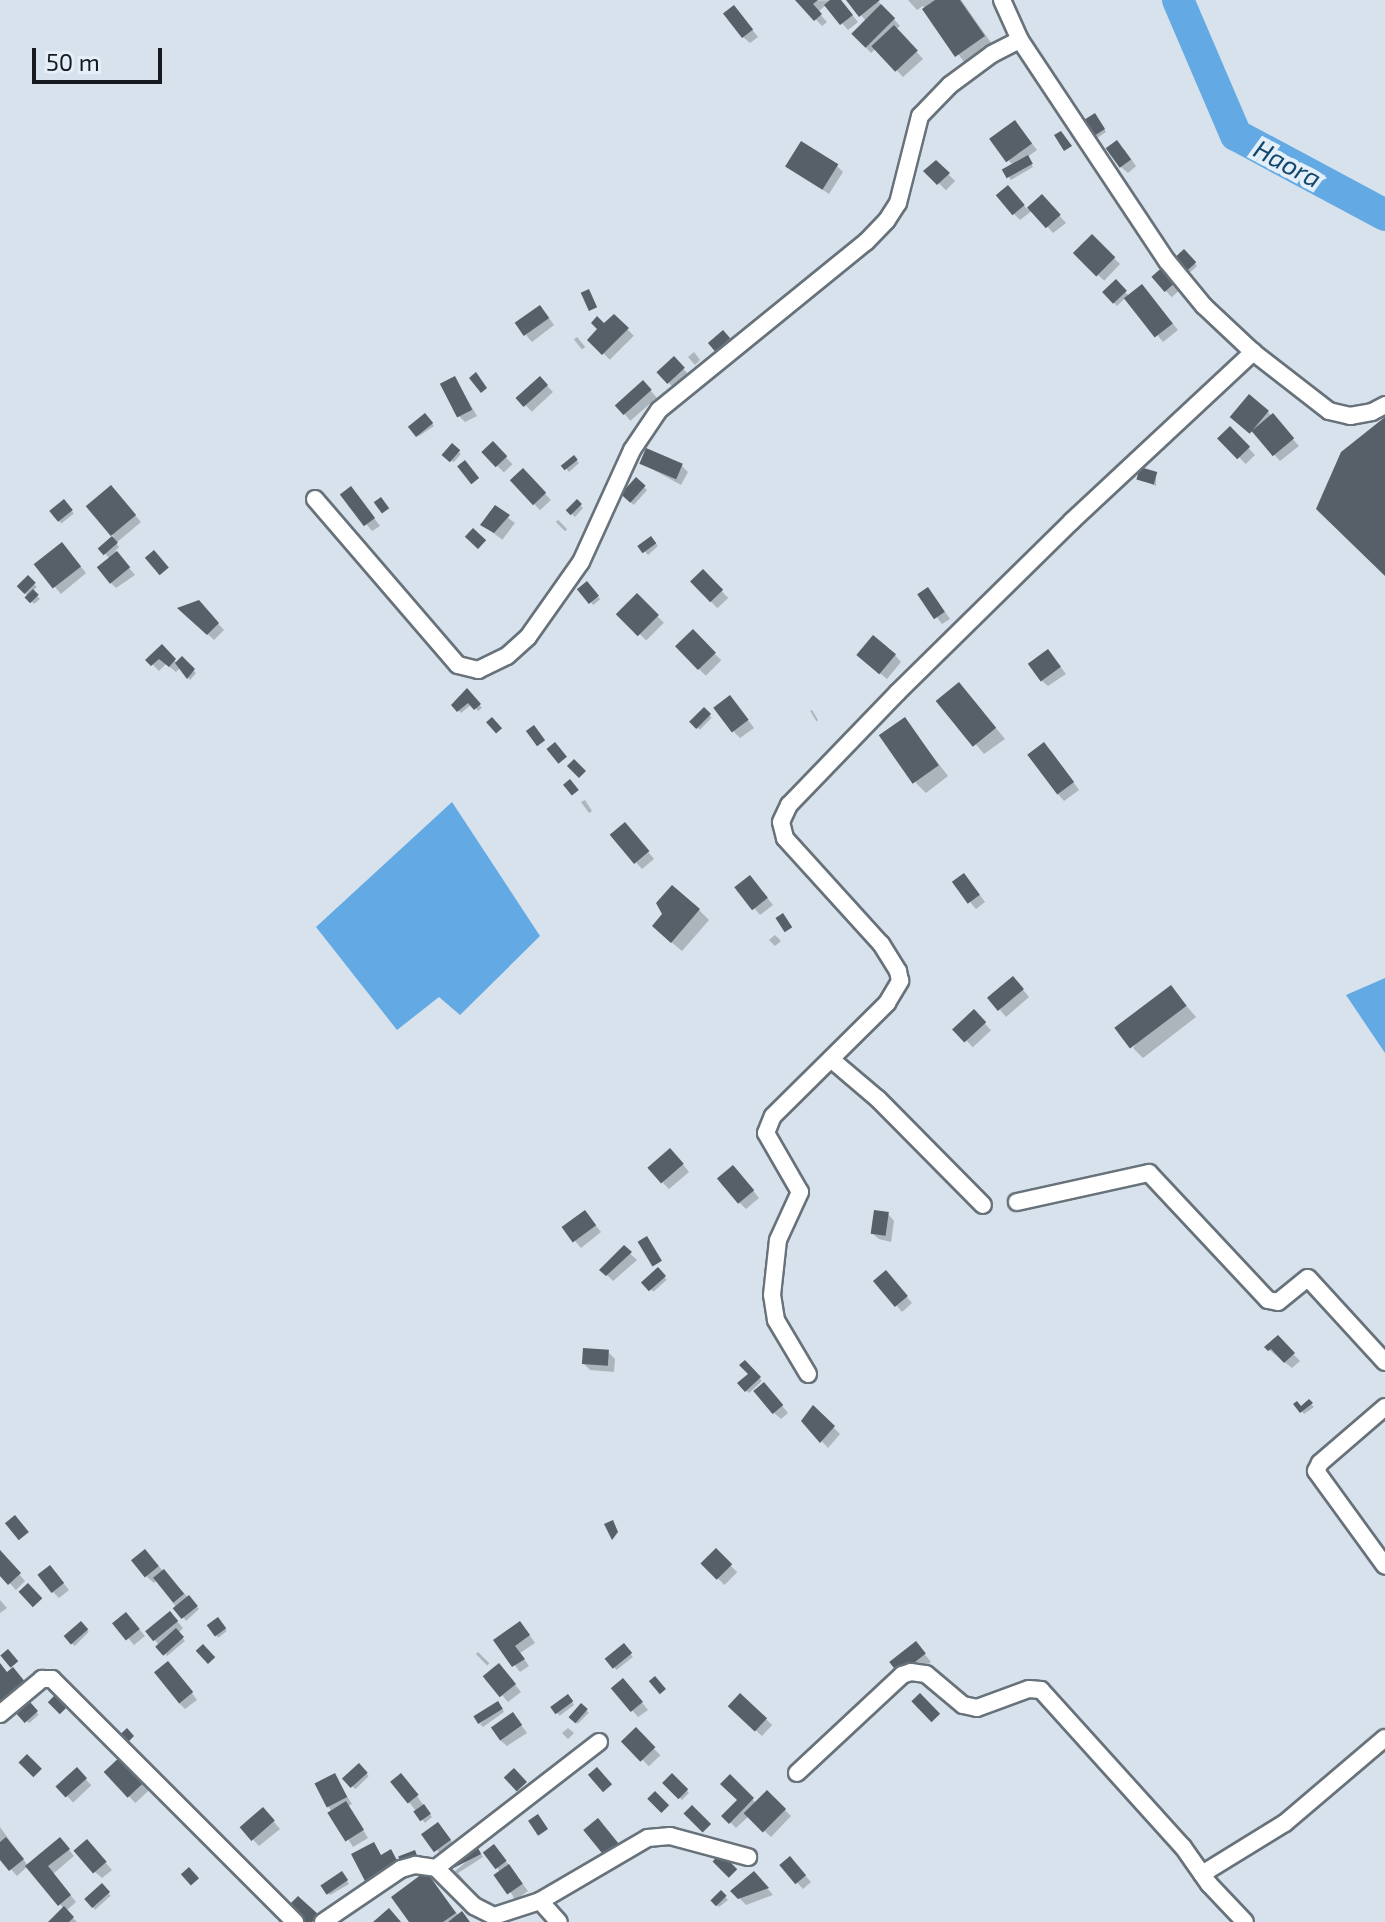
<!DOCTYPE html>
<html>
<head>
<meta charset="utf-8">
<style>
  body { margin:0 }
  #map { position:relative; width:1385px; height:1922px; overflow:hidden; background:#d7e2ec; font-family:"Exo 2",sans-serif }
  div>[style] { position:absolute }
  [style*='--x'] { left:calc(var(--x)*1px); top:calc(var(--y)*1px); width:calc(var(--w)*1px); rotate:calc(var(--a)*1deg) }
  .water>* { inset:0; background:#63aae5 }
  .shadow>* { inset:0; background:#0003; transform-origin:0 0 }
  .river>* { height:32px; margin:-16px; padding:0 16px; transform-origin:16px; border-radius:16px; background:#63aae5 }
  .building>* { inset:0; background:#576069; transform-origin:0 0 }
  .roads { filter:drop-shadow(2px 0 #68727a) drop-shadow(-2px 0 #68727a) drop-shadow(0 2px #68727a) drop-shadow(0 -2px #68727a) }
  .minor>* { height:16px; margin:-8px; padding:0 8px; transform-origin:8px; border-radius:8px; background:#fff }
  span { translate:-50% -50%; white-space:nowrap; text-align:center; line-height:1.15; -webkit-text-stroke:8px #e4eff9; paint-order:stroke }
  .water-label { font-size:26px; color:#12476e; font-style:italic }
  .scale { position:absolute; left:32px; top:48px; width:130px; height:36px; box-sizing:border-box; border:4px solid #171a1e; border-top:0; padding-left:10px; font-size:24px; line-height:28px; white-space:nowrap; color:#171a1e; -webkit-text-stroke:6px #e4eff9; paint-order:stroke }
</style>
</head>
<body>
<div id="map">
  <div class="water">
    <div style="clip-path:polygon(452px 802px,540px 936px,460px 1015px,439px 997px,397px 1030px,316px 927px)"></div>
    <div style="clip-path:polygon(1385px 978px,1385px 1053px,1346px 995px)"></div>
  </div>
  <div class="shadow">
    <div style="clip-path:polygon(840px 0,858px 22px,848px 30px,826px 5px,818px 12px,827px 22px,822px 26px,799px 1px)"></div>
    <div style="clip-path:polygon(848px 0,877px 0,900px 26px,896px 29px,923px 59px,903px 77px,876px 48px,871px 53px,853px 33px,866px 21px)"></div>
    <div style="clip-path:polygon(908px 0,961px 0,994px 47px,967px 66px,923px 6px,917px 10px)"></div>
    <div style="clip-path:polygon(740px 14px,758px 37px,750px 43px,743px 37px)"></div>
    <div style="clip-path:polygon(1097px 118px,1106px 132px,1097px 138px,1094px 136px)"></div>
    <div style="clip-path:polygon(1021px 129px,1037px 150px,1027px 157px,1033px 167px,1011px 180px,1005px 171px,1014px 166px,1009px 161px)"></div>
    <div style="clip-path:polygon(1124px 149px,1136px 166px,1128px 173px,1121px 167px)"></div>
    <div style="left:936px;top:162px;width:27px;height:13px;rotate:45deg"></div>
    <div style="clip-path:polygon(836px 165px,843px 172px,829px 194px,788px 166px)"></div>
    <div style="clip-path:polygon(1014px 194px,1027px 209px,1042px 196px,1066px 223px,1053px 233px,1033px 210px,1020px 220px,1014px 214px)"></div>
    <div style="left:1092px;top:237px;width:39px;height:23px;rotate:44deg"></div>
    <div style="clip-path:polygon(1184px 252px,1197px 266px,1186px 276px)"></div>
    <div style="left:1165px;top:268px;width:26px;height:15px;rotate:47deg"></div>
    <div style="clip-path:polygon(1116px 282px,1129px 296px,1148px 293px,1178px 330px,1163px 342px,1126px 297px,1117px 306px,1105px 293px)"></div>
    <div style="clip-path:polygon(546px 314px,554px 325px,532px 342px,526px 335px)"></div>
    <div style="left:614px;top:316px;width:28px;height:34px;rotate:45deg"></div>
    <div style="left:723px;top:333px;width:12px;height:16px;rotate:48deg"></div>
    <div style="left:577px;top:337px;width:13px;height:4px;rotate:51deg"></div>
    <div style="clip-path:polygon(694px 352px,700px 360px,695px 365px,688px 357px)"></div>
    <div style="left:674px;top:359px;width:23px;height:20px;rotate:47deg"></div>
    <div style="clip-path:polygon(455px 378px,477px 416px,465px 422px,459px 416px)"></div>
    <div style="left:540px;top:378px;width:19px;height:29px;rotate:47deg"></div>
    <div style="left:643px;top:382px;width:21px;height:35px;rotate:49deg"></div>
    <div style="clip-path:polygon(1268px 412px,1299px 446px,1280px 461px,1258px 436px,1238px 423px)"></div>
    <div style="clip-path:polygon(425px 415px,434px 426px,419px 436px,416px 433px)"></div>
    <div style="left:1230px;top:429px;width:36px;height:13px;rotate:46deg"></div>
    <div style="left:493px;top:444px;width:28px;height:12px;rotate:46deg"></div>
    <div style="left:452px;top:446px;width:12px;height:11px;rotate:42deg"></div>
    <div style="clip-path:polygon(574px 458px,579px 463px,569px 472px,564px 466px)"></div>
    <div style="clip-path:polygon(641px 463px,682px 466px,688px 472px,681px 485px)"></div>
    <div style="left:523px;top:470px;width:41px;height:15px;rotate:47deg"></div>
    <div style="clip-path:polygon(1156px 474px,1156px 486px,1139px 479px)"></div>
    <div style="left:636px;top:480px;width:15px;height:20px;rotate:42deg"></div>
    <div style="clip-path:polygon(117px 494px,141px 522px,116px 543px,119px 547px,115px 551px,135px 575px,116px 588px,110px 582px,110px 559px,101px 549px,114px 537px,88px 507px)"></div>
    <div style="clip-path:polygon(342px 494px,357px 495px,380px 526px,372px 531px)"></div>
    <div style="left:64px;top:501px;width:16px;height:16px;rotate:52deg"></div>
    <div style="clip-path:polygon(577px 502px,583px 508px,575px 517px,568px 510px)"></div>
    <div style="left:495px;top:508px;width:25px;height:21px;rotate:37deg"></div>
    <div style="left:558px;top:520px;width:13px;height:3px;rotate:45deg"></div>
    <div style="clip-path:polygon(654px 541px,658px 546px,648px 555px,641px 547px)"></div>
    <div style="clip-path:polygon(68px 551px,86px 573px,61px 594px,36px 565px)"></div>
    <div style="left:703px;top:571px;width:37px;height:15px;rotate:47deg"></div>
    <div style="clip-path:polygon(28px 578px,37px 587px,32px 591px,40px 599px,34px 604px,19px 586px)"></div>
    <div style="left:587px;top:583px;width:21px;height:9px;rotate:51deg"></div>
    <div style="clip-path:polygon(920px 595px,934px 596px,950px 619px,942px 624px)"></div>
    <div style="left:637px;top:596px;width:38px;height:25px;rotate:45deg"></div>
    <div style="clip-path:polygon(198px 602px,224px 630px,214px 640px,181px 609px)"></div>
    <div style="left:693px;top:632px;width:40px;height:22px;rotate:45deg"></div>
    <div style="clip-path:polygon(162px 647px,177px 663px,182px 659px,196px 673px,190px 680px,181px 667px,176px 672px,166px 664px,159px 671px,148px 660px)"></div>
    <div style="clip-path:polygon(1048px 651px,1066px 674px,1048px 686px,1041px 680px)"></div>
    <div style="clip-path:polygon(895px 655px,901px 662px,887px 679px,865px 661px)"></div>
    <div style="clip-path:polygon(467px 691px,482px 708px,478px 711px,472px 704px,461px 713px,454px 705px)"></div>
    <div style="clip-path:polygon(969px 695px,1005px 739px,984px 754px,938px 700px)"></div>
    <div style="clip-path:polygon(736px 704px,754px 728px,740px 738px,734px 732px)"></div>
    <div style="left:704px;top:710px;width:11px;height:17px;rotate:45deg"></div>
    <div style="left:812px;top:710px;width:12px;height:2px;rotate:59deg"></div>
    <div style="clip-path:polygon(905px 720px,948px 776px,926px 793px,916px 783px)"></div>
    <div style="clip-path:polygon(1051px 751px,1079px 790px,1064px 801px,1058px 794px)"></div>
    <div style="clip-path:polygon(585px 800px,592px 811px,589px 813px,581px 802px)"></div>
    <div style="clip-path:polygon(631px 831px,654px 859px,642px 869px,612px 836px)"></div>
    <div style="clip-path:polygon(970px 882px,985px 902px,976px 909px,970px 902px)"></div>
    <div style="clip-path:polygon(756px 884px,773px 905px,760px 915px,737px 887px)"></div>
    <div style="clip-path:polygon(699px 910px,709px 920px,682px 951px,664px 936px)"></div>
    <div style="clip-path:polygon(775px 935px,781px 941px,775px 946px,769px 940px)"></div>
    <div style="clip-path:polygon(1019px 985px,1029px 997px,1006px 1017px,1000px 1010px)"></div>
    <div style="clip-path:polygon(1171px 988px,1196px 1017px,1143px 1058px,1133px 1048px)"></div>
    <div style="left:974px;top:1012px;width:25px;height:25px;rotate:47deg"></div>
    <div style="clip-path:polygon(677px 1157px,689px 1172px,669px 1189px,663px 1183px)"></div>
    <div style="clip-path:polygon(740px 1174px,759px 1198px,746px 1209px,739px 1202px)"></div>
    <div style="clip-path:polygon(585px 1212px,601px 1232px,581px 1248px,575px 1241px)"></div>
    <div style="clip-path:polygon(888px 1214px,894px 1221px,891px 1242px,879px 1239px,872px 1233px)"></div>
    <div style="clip-path:polygon(624px 1248px,637px 1260px,613px 1281px,602px 1270px)"></div>
    <div style="left:658px;top:1270px;width:13px;height:18px;rotate:48deg"></div>
    <div style="clip-path:polygon(892px 1279px,912px 1303px,902px 1312px,876px 1281px)"></div>
    <div style="clip-path:polygon(1278px 1338px,1300px 1361px,1292px 1368px,1267px 1348px)"></div>
    <div style="clip-path:polygon(608px 1352px,615px 1359px,614px 1372px,590px 1370px,584px 1364px)"></div>
    <div style="clip-path:polygon(745px 1362px,762px 1381px,749px 1393px,740px 1384px,750px 1374px)"></div>
    <div style="clip-path:polygon(770px 1391px,788px 1413px,781px 1419px,774px 1413px)"></div>
    <div style="clip-path:polygon(1309px 1402px,1314px 1407px,1304px 1414px,1296px 1404px,1301px 1408px)"></div>
    <div style="clip-path:polygon(814px 1408px,840px 1434px,828px 1448px,803px 1421px)"></div>
    <div style="left:716px;top:1551px;width:30px;height:18px;rotate:45deg"></div>
    <div style="clip-path:polygon(0 1552px,25px 1581px,16px 1590px,0 1573px)"></div>
    <div style="clip-path:polygon(151px 1558px,199px 1609px,186px 1621px,157px 1580px,154px 1583px,147px 1577px)"></div>
    <div style="clip-path:polygon(56px 1574px,69px 1590px,59px 1598px,53px 1592px)"></div>
    <div style="clip-path:polygon(0 1600px,7px 1608px,0 1613px)"></div>
    <div style="clip-path:polygon(176px 1620px,183px 1628px,178px 1633px,185px 1641px,167px 1656px,148px 1631px)"></div>
    <div style="left:218px;top:1620px;width:14px;height:11px;rotate:51deg"></div>
    <div style="clip-path:polygon(132px 1621px,145px 1636px,134px 1645px,115px 1623px)"></div>
    <div style="left:81px;top:1624px;width:11px;height:20px;rotate:45deg"></div>
    <div style="clip-path:polygon(526px 1630px,535px 1643px,520px 1653px,529px 1666px,520px 1672px,496px 1641px)"></div>
    <div style="left:624px;top:1646px;width:14px;height:21px;rotate:51deg"></div>
    <div style="clip-path:polygon(922px 1651px,931px 1662px,908px 1680px,902px 1674px)"></div>
    <div style="left:478px;top:1652px;width:16px;height:3px;rotate:45deg"></div>
    <div style="clip-path:polygon(175px 1670px,197px 1700px,185px 1709px,179px 1703px)"></div>
    <div style="clip-path:polygon(505px 1672px,521px 1692px,508px 1702px,502px 1695px)"></div>
    <div style="clip-path:polygon(630px 1687px,648px 1710px,638px 1717px,613px 1688px)"></div>
    <div style="left:740px;top:1695px;width:44px;height:15px;rotate:43deg"></div>
    <div style="left:568px;top:1697px;width:10px;height:18px;rotate:53deg"></div>
    <div style="left:30px;top:1705px;width:13px;height:13px;rotate:48deg"></div>
    <div style="left:581px;top:1705px;width:11px;height:16px;rotate:45deg"></div>
    <div style="clip-path:polygon(501px 1706px,504px 1712px,483px 1727px,480px 1724px)"></div>
    <div style="clip-path:polygon(513px 1714px,527px 1733px,507px 1746px,500px 1740px)"></div>
    <div style="clip-path:polygon(568px 1728px,574px 1733px,568px 1739px,562px 1733px)"></div>
    <div style="left:636px;top:1730px;width:35px;height:16px;rotate:46deg"></div>
    <div style="left:122px;top:1758px;width:42px;height:21px;rotate:47deg"></div>
    <div style="left:359px;top:1766px;width:14px;height:19px;rotate:45deg"></div>
    <div style="left:77px;top:1770px;width:21px;height:25px;rotate:47deg"></div>
    <div style="clip-path:polygon(334px 1776px,352px 1804px,348px 1806px,368px 1838px,353px 1847px,328px 1806px)"></div>
    <div style="left:672px;top:1776px;width:24px;height:10px;rotate:45deg"></div>
    <div style="clip-path:polygon(730px 1777px,757px 1804px,767px 1793px,791px 1816px,771px 1837px,749px 1816px,736px 1828px,724px 1816px,739px 1800px)"></div>
    <div style="clip-path:polygon(393px 1781px,407px 1782px,432px 1817px,425px 1823px)"></div>
    <div style="clip-path:polygon(269px 1816px,280px 1829px,259px 1846px,242px 1828px)"></div>
    <div style="clip-path:polygon(0 1827px,28px 1866px,66px 1846px,74px 1856px,53px 1874px,76px 1902px,66px 1911px,77px 1922px,51px 1922px,64px 1909px,28px 1866px,17px 1876px,0 1857px)"></div>
    <div style="clip-path:polygon(444px 1831px,456px 1847px,443px 1857px,425px 1835px)"></div>
    <div style="clip-path:polygon(93px 1848px,112px 1870px,102px 1878px,95px 1872px)"></div>
    <div style="clip-path:polygon(497px 1849px,528px 1891px,515px 1900px,497px 1867px)"></div>
    <div style="clip-path:polygon(479px 1851px,483px 1857px,458px 1873px,472px 1890px,467px 1894px,453px 1878px,457px 1875px,454px 1872px)"></div>
    <div style="clip-path:polygon(796px 1865px,811px 1882px,803px 1889px,782px 1866px)"></div>
    <div style="clip-path:polygon(426px 1874px,459px 1916px,469px 1922px,412px 1922px)"></div>
    <div style="clip-path:polygon(344px 1876px,349px 1884px,330px 1895px,328px 1893px)"></div>
    <div style="clip-path:polygon(760px 1880px,773px 1895px,746px 1905px,733px 1891px)"></div>
    <div style="left:102px;top:1886px;width:13px;height:21px;rotate:48deg"></div>
    <div style="clip-path:polygon(721px 1892px,728px 1900px,719px 1907px,713px 1900px)"></div>
  </div>
  <div class="river">
    <div style="--x:1178;--y:0;--w:147;--a:66.8"></div>
    <div style="--x:1236;--y:135;--w:169;--a:28.2"></div>
  </div>
  <div class="building">
    <div style="clip-path:polygon(795px 0,818px 0,813px 4px,822px 14px,814px 21px)"></div>
    <div style="clip-path:polygon(830px 0,841px 0,853px 15px,840px 25px,824px 5px)"></div>
    <div style="clip-path:polygon(846px 0,880px 0,859px 17px)"></div>
    <div style="clip-path:polygon(935px 0,960px 0,985px 36px,955px 57px,922px 9px)"></div>
    <div style="left:881px;top:4px;width:20px;height:42px;rotate:45deg"></div>
    <div style="left:734px;top:5px;width:31px;height:14px;rotate:52deg"></div>
    <div style="left:894px;top:25px;width:35px;height:31px;rotate:47deg"></div>
    <div style="left:1095px;top:113px;width:19px;height:15px;rotate:58deg"></div>
    <div style="left:1015px;top:120px;width:29px;height:32px;rotate:54deg"></div>
    <div style="clip-path:polygon(1061px 131px,1072px 146px,1064px 151px,1054px 135px)"></div>
    <div style="left:1117px;top:140px;width:24px;height:14px;rotate:54deg"></div>
    <div style="left:801px;top:141px;width:44px;height:30px;rotate:32deg"></div>
    <div style="left:1028px;top:155px;width:10px;height:30px;rotate:61deg"></div>
    <div style="clip-path:polygon(936px 160px,950px 173px,937px 185px,923px 171px)"></div>
    <div style="left:1008px;top:185px;width:26px;height:16px;rotate:50deg"></div>
    <div style="left:1042px;top:194px;width:28px;height:20px;rotate:48deg"></div>
    <div style="left:1092px;top:234px;width:33px;height:27px;rotate:45deg"></div>
    <div style="left:1184px;top:249px;width:18px;height:19px;rotate:47deg"></div>
    <div style="left:1165px;top:265px;width:20px;height:18px;rotate:49deg"></div>
    <div style="left:1116px;top:279px;width:16px;height:19px;rotate:47deg"></div>
    <div style="left:1142px;top:284px;width:50px;height:23px;rotate:52deg"></div>
    <div style="left:589px;top:289px;width:20px;height:9px;rotate:66deg"></div>
    <div style="left:540px;top:305px;width:16px;height:31px;rotate:55deg"></div>
    <div style="clip-path:polygon(614px 314px,629px 328px,602px 355px,587px 340px,597px 329px,591px 323px,597px 316px,604px 323px)"></div>
    <div style="left:723px;top:330px;width:11px;height:20px;rotate:49deg"></div>
    <div style="left:674px;top:356px;width:16px;height:24px;rotate:47deg"></div>
    <div style="clip-path:polygon(476px 372px,487px 388px,481px 393px,469px 378px)"></div>
    <div style="left:455px;top:376px;width:38px;height:17px;rotate:63deg"></div>
    <div style="left:540px;top:376px;width:12px;height:33px;rotate:48deg"></div>
    <div style="left:643px;top:380px;width:13px;height:38px;rotate:48deg"></div>
    <div style="left:1249px;top:394px;width:26px;height:30px;rotate:40deg"></div>
    <div style="left:425px;top:413px;width:13px;height:22px;rotate:51deg"></div>
    <div style="left:1273px;top:413px;width:33px;height:28px;rotate:50deg"></div>
    <div style="clip-path:polygon(1385px 417px,1385px 576px,1316px 509px,1341px 452px)"></div>
    <div style="left:1230px;top:426px;width:29px;height:18px;rotate:46deg"></div>
    <div style="left:493px;top:441px;width:21px;height:16px;rotate:47deg"></div>
    <div style="left:452px;top:443px;width:11px;height:16px;rotate:41deg"></div>
    <div style="left:646px;top:448px;width:40px;height:17px;rotate:23deg"></div>
    <div style="left:574px;top:455px;width:6px;height:17px;rotate:51deg"></div>
    <div style="left:465px;top:460px;width:23px;height:10px;rotate:52deg"></div>
    <div style="left:1140px;top:467px;width:18px;height:13px;rotate:16deg"></div>
    <div style="left:523px;top:468px;width:34px;height:18px;rotate:47deg"></div>
    <div style="left:636px;top:477px;width:13px;height:23px;rotate:42deg"></div>
    <div style="left:111px;top:485px;width:39px;height:33px;rotate:50deg"></div>
    <div style="left:351px;top:486px;width:40px;height:14px;rotate:53deg"></div>
    <div style="left:381px;top:497px;width:14px;height:9px;rotate:54deg"></div>
    <div style="left:64px;top:499px;width:14px;height:19px;rotate:51deg"></div>
    <div style="left:577px;top:499px;width:7px;height:16px;rotate:45deg"></div>
    <div style="clip-path:polygon(495px 505px,510px 515px,494px 533px,480px 525px)"></div>
    <div style="left:473px;top:528px;width:18px;height:12px;rotate:43deg"></div>
    <div style="left:112px;top:536px;width:9px;height:19px;rotate:49deg"></div>
    <div style="left:651px;top:536px;width:9px;height:17px;rotate:54deg"></div>
    <div style="left:62px;top:542px;width:31px;height:36px;rotate:52deg"></div>
    <div style="left:154px;top:550px;width:23px;height:12px;rotate:50deg"></div>
    <div style="left:117px;top:551px;width:21px;height:26px;rotate:51deg"></div>
    <div style="left:703px;top:569px;width:29px;height:18px;rotate:46deg"></div>
    <div style="left:28px;top:575px;width:11px;height:16px;rotate:45deg"></div>
    <div style="left:587px;top:581px;width:19px;height:13px;rotate:51deg"></div>
    <div style="left:928px;top:587px;width:30px;height:13px;rotate:56deg"></div>
    <div style="left:33px;top:589px;width:8px;height:12px;rotate:45deg"></div>
    <div style="left:637px;top:593px;width:31px;height:30px;rotate:45deg"></div>
    <div style="clip-path:polygon(199px 600px,219px 623px,207px 635px,177px 608px)"></div>
    <div style="left:693px;top:629px;width:33px;height:25px;rotate:46deg"></div>
    <div style="left:873px;top:635px;width:30px;height:26px;rotate:40deg"></div>
    <div style="clip-path:polygon(162px 644px,176px 659px,169px 667px,159px 659px,151px 666px,145px 660px)"></div>
    <div style="left:1048px;top:649px;width:22px;height:25px;rotate:54deg"></div>
    <div style="clip-path:polygon(182px 656px,195px 669px,187px 679px,175px 663px)"></div>
    <div style="left:959px;top:682px;width:59px;height:30px;rotate:51deg"></div>
    <div style="clip-path:polygon(467px 688px,481px 704px,474px 710px,468px 703px,457px 712px,451px 705px)"></div>
    <div style="left:730px;top:695px;width:31px;height:21px;rotate:53deg"></div>
    <div style="left:704px;top:707px;width:10px;height:21px;rotate:45deg"></div>
    <div style="left:492px;top:717px;width:15px;height:8px;rotate:48deg"></div>
    <div style="left:905px;top:717px;width:59px;height:32px;rotate:55deg"></div>
    <div style="left:534px;top:725px;width:19px;height:10px;rotate:54deg"></div>
    <div style="left:555px;top:742px;width:19px;height:11px;rotate:51deg"></div>
    <div style="left:1044px;top:742px;width:50px;height:21px;rotate:53deg"></div>
    <div style="left:574px;top:759px;width:17px;height:10px;rotate:45deg"></div>
    <div style="left:570px;top:779px;width:14px;height:9px;rotate:51deg"></div>
    <div style="left:625px;top:822px;width:38px;height:20px;rotate:50deg"></div>
    <div style="left:964px;top:873px;width:27px;height:15px;rotate:54deg"></div>
    <div style="left:750px;top:875px;width:29px;height:20px;rotate:52deg"></div>
    <div style="clip-path:polygon(672px 885px,700px 909px,671px 943px,652px 926px,662px 914px,656px 903px)"></div>
    <div style="left:783px;top:913px;width:17px;height:9px;rotate:57deg"></div>
    <div style="left:1013px;top:976px;width:17px;height:34px;rotate:50deg"></div>
    <div style="left:1171px;top:985px;width:26px;height:71px;rotate:53deg"></div>
    <div style="left:974px;top:1009px;width:18px;height:30px;rotate:47deg"></div>
    <div style="left:670px;top:1148px;width:21px;height:30px;rotate:49deg"></div>
    <div style="left:733px;top:1165px;width:33px;height:21px;rotate:50deg"></div>
    <div style="left:585px;top:1210px;width:19px;height:29px;rotate:54deg"></div>
    <div style="left:874px;top:1210px;width:15px;height:24px;rotate:8deg"></div>
    <div style="left:647px;top:1236px;width:29px;height:11px;rotate:59deg"></div>
    <div style="clip-path:polygon(624px 1245px,632px 1252px,606px 1276px,599px 1270px)"></div>
    <div style="left:658px;top:1267px;width:12px;height:23px;rotate:48deg"></div>
    <div style="left:886px;top:1270px;width:34px;height:17px;rotate:50deg"></div>
    <div style="clip-path:polygon(1278px 1335px,1295px 1353px,1284px 1363px,1271px 1349px,1268px 1351px,1264px 1347px)"></div>
    <div style="left:583px;top:1348px;width:26px;height:16px;rotate:4deg"></div>
    <div style="clip-path:polygon(745px 1360px,761px 1377px,745px 1392px,737px 1383px,748px 1374px,739px 1365px)"></div>
    <div style="left:764px;top:1382px;width:30px;height:14px;rotate:50deg"></div>
    <div style="clip-path:polygon(1309px 1399px,1313px 1403px,1300px 1413px,1293px 1404px,1297px 1401px,1301px 1406px)"></div>
    <div style="clip-path:polygon(813px 1405px,835px 1426px,820px 1443px,801px 1421px)"></div>
    <div style="left:15px;top:1515px;width:22px;height:13px;rotate:51deg"></div>
    <div style="clip-path:polygon(613px 1520px,618px 1532px,612px 1540px,604px 1524px)"></div>
    <div style="left:716px;top:1548px;width:23px;height:22px;rotate:45deg"></div>
    <div style="left:145px;top:1549px;width:22px;height:18px;rotate:51deg"></div>
    <div style="clip-path:polygon(0 1550px,21px 1573px,8px 1585px,0 1576px)"></div>
    <div style="left:50px;top:1565px;width:23px;height:16px;rotate:52deg"></div>
    <div style="left:164px;top:1569px;width:32px;height:14px;rotate:51deg"></div>
    <div style="left:28px;top:1583px;width:21px;height:13px;rotate:47deg"></div>
    <div style="left:189px;top:1595px;width:14px;height:21px;rotate:51deg"></div>
    <div style="left:170px;top:1611px;width:13px;height:32px;rotate:51deg"></div>
    <div style="left:126px;top:1612px;width:22px;height:18px;rotate:51deg"></div>
    <div style="left:218px;top:1617px;width:14px;height:14px;rotate:54deg"></div>
    <div style="left:81px;top:1621px;width:11px;height:23px;rotate:49deg"></div>
    <div style="clip-path:polygon(520px 1621px,530px 1635px,515px 1646px,525px 1659px,512px 1667px,493px 1640px)"></div>
    <div style="left:176px;top:1628px;width:12px;height:28px;rotate:48deg"></div>
    <div style="left:916px;top:1641px;width:16px;height:34px;rotate:52deg"></div>
    <div style="left:624px;top:1643px;width:13px;height:25px;rotate:51deg"></div>
    <div style="left:203px;top:1644px;width:18px;height:10px;rotate:47deg"></div>
    <div style="left:8px;top:1649px;width:16px;height:10px;rotate:50deg"></div>
    <div style="left:168px;top:1661px;width:40px;height:18px;rotate:51deg"></div>
    <div style="clip-path:polygon(0 1663px,7px 1672px,13px 1667px,26px 1683px,0 1704px)"></div>
    <div style="left:499px;top:1663px;width:27px;height:21px;rotate:51deg"></div>
    <div style="left:655px;top:1676px;width:17px;height:8px;rotate:50deg"></div>
    <div style="left:623px;top:1678px;width:31px;height:16px;rotate:50deg"></div>
    <div style="left:57px;top:1693px;width:17px;height:13px;rotate:45deg"></div>
    <div style="left:740px;top:1693px;width:37px;height:18px;rotate:43deg"></div>
    <div style="left:920px;top:1693px;width:29px;height:12px;rotate:46deg"></div>
    <div style="left:568px;top:1694px;width:9px;height:22px;rotate:54deg"></div>
    <div style="left:498px;top:1701px;width:9px;height:29px;rotate:58deg"></div>
    <div style="left:30px;top:1702px;width:12px;height:18px;rotate:48deg"></div>
    <div style="left:581px;top:1703px;width:9px;height:19px;rotate:41deg"></div>
    <div style="left:513px;top:1712px;width:16px;height:27px;rotate:55deg"></div>
    <div style="left:636px;top:1727px;width:28px;height:21px;rotate:46deg"></div>
    <div style="clip-path:polygon(127px 1728px,134px 1736px,129px 1741px,133px 1747px,124px 1756px,112px 1742px)"></div>
    <div style="left:27px;top:1754px;width:21px;height:12px;rotate:45deg"></div>
    <div style="left:122px;top:1755px;width:35px;height:25px;rotate:47deg"></div>
    <div style="left:359px;top:1763px;width:13px;height:23px;rotate:48deg"></div>
    <div style="left:77px;top:1767px;width:15px;height:29px;rotate:48deg"></div>
    <div style="left:597px;top:1767px;width:23px;height:12px;rotate:49deg"></div>
    <div style="left:514px;top:1768px;width:19px;height:14px;rotate:47deg"></div>
    <div style="left:335px;top:1773px;width:27px;height:23px;rotate:63deg"></div>
    <div style="left:401px;top:1773px;width:28px;height:14px;rotate:51deg"></div>
    <div style="left:672px;top:1773px;width:23px;height:14px;rotate:45deg"></div>
    <div style="clip-path:polygon(730px 1774px,754px 1798px,729px 1824px,721px 1816px,737px 1800px,720px 1784px)"></div>
    <div style="left:767px;top:1790px;width:27px;height:33px;rotate:45deg"></div>
    <div style="left:655px;top:1791px;width:20px;height:11px;rotate:45deg"></div>
    <div style="left:346px;top:1801px;width:34px;height:22px;rotate:58deg"></div>
    <div style="left:424px;top:1804px;width:12px;height:13px;rotate:55deg"></div>
    <div style="left:692px;top:1805px;width:27px;height:12px;rotate:45deg"></div>
    <div style="left:263px;top:1807px;width:18px;height:31px;rotate:49deg"></div>
    <div style="left:538px;top:1814px;width:18px;height:12px;rotate:56deg"></div>
    <div style="left:598px;top:1818px;width:33px;height:19px;rotate:51deg"></div>
    <div style="left:438px;top:1822px;width:22px;height:21px;rotate:54deg"></div>
    <div style="clip-path:polygon(6px 1837px,24px 1859px,9px 1871px,0 1860px,0 1842px)"></div>
    <div style="clip-path:polygon(60px 1837px,70px 1849px,48px 1866px,71px 1895px,58px 1906px,25px 1866px)"></div>
    <div style="left:87px;top:1839px;width:30px;height:18px;rotate:49deg"></div>
    <div style="clip-path:polygon(374px 1842px,381px 1855px,391px 1849px,401px 1868px,367px 1885px,351px 1854px)"></div>
    <div style="left:494px;top:1844px;width:21px;height:14px;rotate:53deg"></div>
    <div style="left:477px;top:1846px;width:9px;height:36px;rotate:63deg"></div>
    <div style="left:415px;top:1850px;width:9px;height:18px;rotate:69deg"></div>
    <div style="left:721px;top:1853px;width:23px;height:12px;rotate:45deg"></div>
    <div style="left:790px;top:1856px;width:25px;height:14px;rotate:50deg"></div>
    <div style="left:509px;top:1864px;width:24px;height:19px;rotate:55deg"></div>
    <div style="left:189px;top:1867px;width:15px;height:11px;rotate:48deg"></div>
    <div style="left:342px;top:1871px;width:11px;height:26px;rotate:56deg"></div>
    <div style="clip-path:polygon(426px 1871px,456px 1913px,443px 1922px,409px 1922px,391px 1897px)"></div>
    <div style="clip-path:polygon(754px 1871px,769px 1888px,738px 1899px,730px 1891px)"></div>
    <div style="left:102px;top:1883px;width:12px;height:24px;rotate:48deg"></div>
    <div style="left:721px;top:1890px;width:8px;height:15px;rotate:45deg"></div>
    <div style="clip-path:polygon(298px 1896px,319px 1915px,312px 1922px,300px 1922px,286px 1908px)"></div>
    <div style="clip-path:polygon(64px 1906px,74px 1917px,69px 1922px,48px 1922px)"></div>
    <div style="clip-path:polygon(389px 1908px,401px 1922px,373px 1922px)"></div>
    <div style="clip-path:polygon(462px 1911px,470px 1922px,448px 1922px)"></div>
  </div>
  <div class="roads">
    <div class="minor">
      <div style="--x:1020;--y:40;--w:265;--a:56.4"></div>
      <div style="--x:1167;--y:261;--w:58;--a:50.6"></div>
      <div style="--x:1204;--y:306;--w:67;--a:43.2"></div>
      <div style="--x:1253;--y:352;--w:96;--a:37.8"></div>
      <div style="--x:1329;--y:411;--w:22;--a:13"></div>
      <div style="--x:1350;--y:416;--w:22;--a:-10"></div>
      <div style="--x:1372;--y:412;--w:15;--a:-28"></div>
      <div style="--x:315;--y:499;--w:219;--a:49.3"></div>
      <div style="--x:458;--y:665;--w:21;--a:14"></div>
      <div style="--x:478;--y:670;--w:32;--a:-26"></div>
      <div style="--x:507;--y:656;--w:28;--a:-42"></div>
      <div style="--x:528;--y:637;--w:92;--a:-54.8"></div>
      <div style="--x:581;--y:562;--w:123;--a:-65.5"></div>
      <div style="--x:632;--y:450;--w:48;--a:-56"></div>
      <div style="--x:659;--y:410;--w:267;--a:-39.1"></div>
      <div style="--x:866;--y:242;--w:30;--a:-46"></div>
      <div style="--x:887;--y:220;--w:20;--a:-57"></div>
      <div style="--x:898;--y:203;--w:90;--a:-75.8"></div>
      <div style="--x:920;--y:116;--w:43;--a:-45.9"></div>
      <div style="--x:950;--y:85;--w:52;--a:-36.4"></div>
      <div style="--x:992;--y:54;--w:31;--a:-27"></div>
      <div style="--x:1020;--y:40;--w:44;--a:-114.2"></div>
      <div style="--x:832;--y:1060;--w:60;--a:40.3"></div>
      <div style="--x:878;--y:1099;--w:149;--a:45.3"></div>
      <div style="--x:1017;--y:1202;--w:135;--a:-12.4"></div>
      <div style="--x:1149;--y:1173;--w:174;--a:46.9"></div>
      <div style="--x:1268;--y:1300;--w:10;--a:11"></div>
      <div style="--x:1278;--y:1302;--w:38;--a:-39"></div>
      <div style="--x:1308;--y:1278;--w:114;--a:47.5"></div>
      <div style="--x:808;--y:1374;--w:63;--a:-120.7"></div>
      <div style="--x:776;--y:1320;--w:25;--a:-99"></div>
      <div style="--x:772;--y:1295;--w:55;--a:-83.8"></div>
      <div style="--x:778;--y:1240;--w:53;--a:-65.4"></div>
      <div style="--x:800;--y:1192;--w:68;--a:-120"></div>
      <div style="--x:766;--y:1133;--w:18;--a:-68"></div>
      <div style="--x:773;--y:1116;--w:161;--a:-44.7"></div>
      <div style="--x:887;--y:1003;--w:26;--a:-59"></div>
      <div style="--x:900;--y:981;--w:10;--a:-101"></div>
      <div style="--x:898;--y:971;--w:32;--a:-122"></div>
      <div style="--x:881;--y:944;--w:143;--a:-132.2"></div>
      <div style="--x:785;--y:838;--w:16;--a:-104"></div>
      <div style="--x:781;--y:822;--w:19;--a:-65"></div>
      <div style="--x:789;--y:805;--w:157;--a:-46"></div>
      <div style="--x:898;--y:692;--w:244;--a:-44.5"></div>
      <div style="--x:1072;--y:521;--w:248;--a:-43"></div>
      <div style="--x:1385;--y:1407;--w:86;--a:139.3"></div>
      <div style="--x:1320;--y:1463;--w:9;--a:117"></div>
      <div style="--x:1316;--y:1471;--w:117;--a:54"></div>
      <div style="--x:0;--y:1714;--w:55;--a:-39.8"></div>
      <div style="--x:42;--y:1679;--w:10;--a:0"></div>
      <div style="--x:52;--y:1679;--w:344;--a:45"></div>
      <div style="--x:797;--y:1773;--w:144;--a:-43"></div>
      <div style="--x:902;--y:1675;--w:9;--a:-18"></div>
      <div style="--x:911;--y:1672;--w:15;--a:8"></div>
      <div style="--x:926;--y:1674;--w:48;--a:40"></div>
      <div style="--x:963;--y:1705;--w:14;--a:12"></div>
      <div style="--x:977;--y:1708;--w:55;--a:-20.1"></div>
      <div style="--x:1029;--y:1689;--w:12;--a:5"></div>
      <div style="--x:1041;--y:1690;--w:212;--a:47.9"></div>
      <div style="--x:1183;--y:1847;--w:45;--a:54.9"></div>
      <div style="--x:1209;--y:1884;--w:52;--a:46.5"></div>
      <div style="--x:436;--y:1868;--w:206;--a:-37.7"></div>
      <div style="--x:1202;--y:1874;--w:97;--a:-31.6"></div>
      <div style="--x:1285;--y:1823;--w:131;--a:-40.4"></div>
      <div style="--x:540;--y:1901;--w:28;--a:48"></div>
      <div style="--x:323;--y:1922;--w:94;--a:-34.2"></div>
      <div style="--x:401;--y:1869;--w:15;--a:-16"></div>
      <div style="--x:415;--y:1865;--w:21;--a:8"></div>
      <div style="--x:436;--y:1868;--w:54;--a:45"></div>
      <div style="--x:474;--y:1906;--w:22;--a:27"></div>
      <div style="--x:494;--y:1916;--w:48;--a:-18.1"></div>
      <div style="--x:540;--y:1901;--w:125;--a:-30.3"></div>
      <div style="--x:648;--y:1838;--w:22;--a:-5"></div>
      <div style="--x:670;--y:1836;--w:81;--a:15.1"></div>
    </div>
  </div>
  <div class="water-label">
    <span style="left:1288px;top:163px;rotate:28deg">Haora</span>
  </div>
  <div class="scale">50 m</div>
</div>
</body>
</html>
